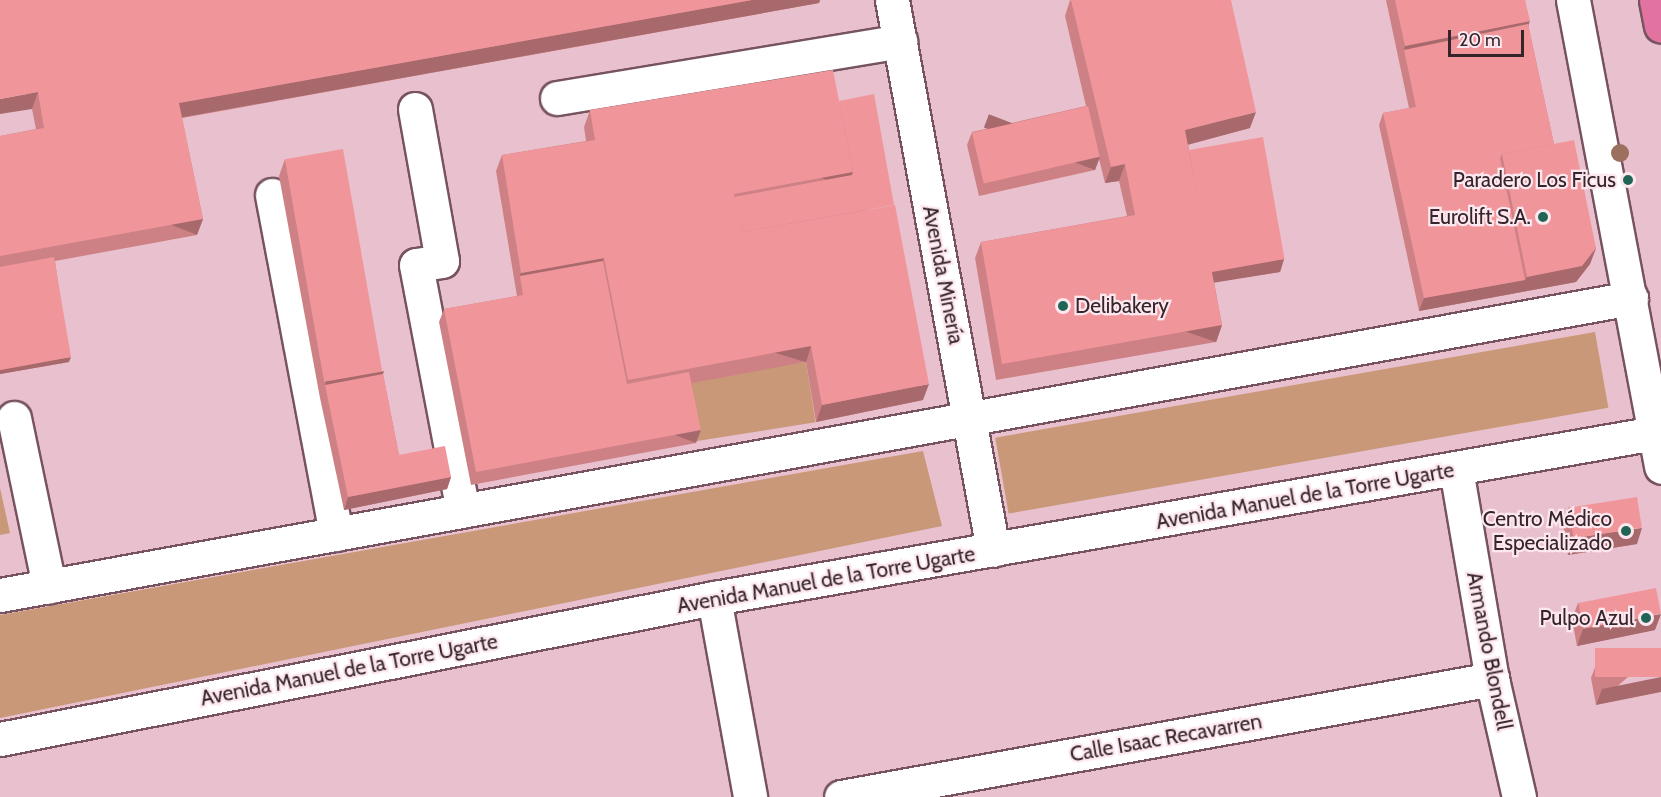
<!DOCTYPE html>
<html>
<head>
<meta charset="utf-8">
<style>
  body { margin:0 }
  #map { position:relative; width:1661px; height:797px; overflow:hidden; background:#e9c0ce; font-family:Cabin,sans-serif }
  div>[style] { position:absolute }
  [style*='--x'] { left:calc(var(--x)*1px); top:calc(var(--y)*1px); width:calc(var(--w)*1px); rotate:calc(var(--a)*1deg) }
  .green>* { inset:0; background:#c89878; transform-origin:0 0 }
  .roads { filter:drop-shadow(2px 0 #76535f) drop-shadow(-2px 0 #76535f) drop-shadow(0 2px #76535f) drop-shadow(0 -2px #76535f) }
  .minor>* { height:33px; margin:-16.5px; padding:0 16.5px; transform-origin:16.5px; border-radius:16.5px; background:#fff }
  .highway>* { height:33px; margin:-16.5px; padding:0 16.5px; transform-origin:16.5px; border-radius:16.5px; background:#e273a0 }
  .trees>* { width:18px; height:18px; margin:-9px; border-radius:50%; background:#9b705f }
  .wall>* { inset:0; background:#ce8185 }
  .shaded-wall>* { inset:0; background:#a8696c; transform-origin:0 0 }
  .building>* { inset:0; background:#f0969b; transform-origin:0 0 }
  .dots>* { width:16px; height:16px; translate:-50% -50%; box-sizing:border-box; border:3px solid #fde7ee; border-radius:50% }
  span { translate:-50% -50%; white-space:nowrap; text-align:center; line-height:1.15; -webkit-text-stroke:4.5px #fde7ee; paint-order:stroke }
  .poi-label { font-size:21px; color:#35252b }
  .right { translate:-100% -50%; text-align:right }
  .left { translate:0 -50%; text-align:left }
  .street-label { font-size:21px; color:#35252b }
  .scale { position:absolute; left:1448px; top:30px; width:76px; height:27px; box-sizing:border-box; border:3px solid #35252b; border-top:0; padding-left:8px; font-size:18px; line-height:21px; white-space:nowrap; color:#35252b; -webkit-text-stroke:4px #fde7ee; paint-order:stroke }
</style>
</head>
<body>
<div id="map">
  <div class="green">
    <div style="left:1595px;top:332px;width:77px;height:609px;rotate:80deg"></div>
    <div style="left:806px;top:362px;width:61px;height:123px;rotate:81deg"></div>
    <div style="clip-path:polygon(923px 451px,942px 526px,0 718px,0 615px)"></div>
    <div style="clip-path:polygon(0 488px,10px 533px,0 535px)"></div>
  </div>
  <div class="roads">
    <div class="minor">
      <div style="--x:892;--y:0;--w:559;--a:79.59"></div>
      <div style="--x:1573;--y:0;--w:475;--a:79.3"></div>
      <div style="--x:557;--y:98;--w:348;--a:-9.4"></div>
      <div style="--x:415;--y:109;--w:154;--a:79.9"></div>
      <div style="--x:442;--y:261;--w:26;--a:171"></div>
      <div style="--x:416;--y:265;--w:250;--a:79.2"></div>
      <div style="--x:272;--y:195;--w:345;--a:79.3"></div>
      <div style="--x:14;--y:418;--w:172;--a:78.2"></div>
      <div style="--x:1456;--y:469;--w:213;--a:80.3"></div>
      <div style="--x:1492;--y:679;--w:121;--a:77.1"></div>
      <div style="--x:0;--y:595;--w:1658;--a:-10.32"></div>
      <div style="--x:714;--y:598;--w:202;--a:79.7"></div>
      <div style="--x:0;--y:739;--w:728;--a:-11.17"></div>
      <div style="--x:714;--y:598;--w:955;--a:-9.95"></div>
      <div style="--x:841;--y:797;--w:662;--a:-10.27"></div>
    </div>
    <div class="highway">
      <div style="--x:1656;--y:0;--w:26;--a:79"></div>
    </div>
  </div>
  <div class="trees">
    <div style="left:1620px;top:153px"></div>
  </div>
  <div class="wall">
    <div style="clip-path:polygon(0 0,820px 0,819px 3px,182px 118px,203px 219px,197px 235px,55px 261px,69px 362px,0 374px,0 136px,36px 129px,32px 109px)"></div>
    <div style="clip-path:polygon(1070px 0,1250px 128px,1188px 144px,1190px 154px,1284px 259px,1280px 272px,1214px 282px,1222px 325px,1216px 342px,996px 380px,975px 258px,981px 242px,1127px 216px,1119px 181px,1105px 183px,1099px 159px,1095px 170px,979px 196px,967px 145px,972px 132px,1086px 106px,1065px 16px)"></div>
    <div style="clip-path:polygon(1386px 0,1525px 0,1528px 24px,1554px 144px,1596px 248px,1590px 264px,1576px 282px,1419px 311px,1379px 125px,1383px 113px,1409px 108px)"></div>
    <div style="clip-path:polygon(839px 101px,923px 400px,816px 422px,806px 362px,692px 383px,696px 443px,471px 485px,439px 322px,444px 309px,517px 296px,496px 171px,502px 155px,586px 141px,584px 127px,590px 110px)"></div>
    <div style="clip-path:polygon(285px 159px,383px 374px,399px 455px,451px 477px,447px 489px,344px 510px,320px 398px,279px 176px)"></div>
    <div style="clip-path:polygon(1569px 507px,1637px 544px,1568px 555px,1563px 524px)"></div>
    <div style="clip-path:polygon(1578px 603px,1655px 630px,1577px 646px,1572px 619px)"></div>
    <div style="clip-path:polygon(1661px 648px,1596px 705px,1591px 678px,1597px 662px)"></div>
  </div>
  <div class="shaded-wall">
    <div style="clip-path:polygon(752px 0,820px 0,819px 3px,173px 119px,179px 103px)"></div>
    <div style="clip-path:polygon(1530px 21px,1524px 37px,1404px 50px,1405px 46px)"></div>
    <div style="clip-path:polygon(38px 92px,32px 109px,0 114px,0 99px)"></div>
    <div style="clip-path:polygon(1256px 112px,1250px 128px,1180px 147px,1185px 130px)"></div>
    <div style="left:1100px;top:157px;width:14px;height:119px;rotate:111deg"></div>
    <div style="clip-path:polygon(1125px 164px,1119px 181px,1105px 183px,1111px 167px)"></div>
    <div style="left:853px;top:172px;width:17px;height:121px;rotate:111deg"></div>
    <div style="left:203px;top:219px;width:17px;height:206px;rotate:111deg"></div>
    <div style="clip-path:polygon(1596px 248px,1590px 264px,1576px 282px,1419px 311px,1424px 298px,1525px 280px,1527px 277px)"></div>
    <div style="clip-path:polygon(604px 258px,598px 274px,520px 276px,521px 273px)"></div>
    <div style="clip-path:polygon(1284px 259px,1280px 272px,1206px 284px,1210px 271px)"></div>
    <div style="left:1222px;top:325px;width:18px;height:223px;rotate:109deg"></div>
    <div style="left:811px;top:346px;width:17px;height:186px;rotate:107deg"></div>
    <div style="clip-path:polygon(71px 357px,69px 362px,0 374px,0 370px)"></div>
    <div style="clip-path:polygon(384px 371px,379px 387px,325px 385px,326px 381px)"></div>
    <div style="clip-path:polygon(929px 384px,923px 400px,816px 422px,822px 405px)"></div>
    <div style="left:701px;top:430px;width:14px;height:229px;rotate:111deg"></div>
    <div style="clip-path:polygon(451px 477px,447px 489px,344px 510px,348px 497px)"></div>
    <div style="clip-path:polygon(1642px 528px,1637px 544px,1568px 555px,1574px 538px)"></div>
    <div style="clip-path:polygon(1661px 614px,1655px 630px,1577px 646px,1583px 629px)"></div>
    <div style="clip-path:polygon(1661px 677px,1661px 692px,1596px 705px,1602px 689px)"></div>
  </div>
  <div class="building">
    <div style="clip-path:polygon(0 0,752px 0,179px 103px,203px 219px,0 256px,0 136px,44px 128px,38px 92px,0 99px)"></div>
    <div style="clip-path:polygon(1071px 0,1231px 0,1256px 112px,1185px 130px,1222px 325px,1002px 364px,981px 242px,1135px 215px,1125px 164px,1111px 167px)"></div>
    <div style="clip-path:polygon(1395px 0,1525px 0,1530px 21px,1405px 46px)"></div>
    <div style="clip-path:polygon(1528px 24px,1554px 144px,1502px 154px,1500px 158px,1525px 280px,1424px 298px,1383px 113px,1416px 107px,1404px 50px)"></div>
    <div style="clip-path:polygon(833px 70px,853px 172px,734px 194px,742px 232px,895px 205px,929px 384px,822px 405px,811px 346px,628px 380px,604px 258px,521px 273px,502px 155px,595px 140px,590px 110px)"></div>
    <div style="clip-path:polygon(874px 94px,894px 205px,742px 232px,734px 197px,852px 175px,853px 172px,839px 101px)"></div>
    <div style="left:1088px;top:106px;width:52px;height:119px;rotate:77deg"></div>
    <div style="left:1263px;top:137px;width:124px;height:75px;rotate:80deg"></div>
    <div style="clip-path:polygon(1574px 140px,1596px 248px,1582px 266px,1527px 277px,1502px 154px)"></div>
    <div style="left:343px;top:149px;width:226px;height:59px;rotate:80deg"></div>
    <div style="clip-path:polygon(54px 257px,71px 357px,0 370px,0 267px)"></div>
    <div style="clip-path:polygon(603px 261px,627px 384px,689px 372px,701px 430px,476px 472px,444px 309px,523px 295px,520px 276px)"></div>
    <div style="clip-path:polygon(383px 374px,399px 455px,445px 446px,451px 477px,348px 497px,325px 385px)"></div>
    <div style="left:1637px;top:497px;width:31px;height:69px;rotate:81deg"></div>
    <div style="left:1656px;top:588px;width:26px;height:79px;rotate:79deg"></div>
    <div style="left:1661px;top:648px;width:29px;height:66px;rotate:90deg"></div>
  </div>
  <div class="dots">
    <div style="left:1628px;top:180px;background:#206456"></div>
    <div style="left:1543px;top:217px;background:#206456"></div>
    <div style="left:1063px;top:306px;background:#206456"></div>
    <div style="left:1626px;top:531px;background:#206456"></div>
    <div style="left:1646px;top:618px;background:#206456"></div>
  </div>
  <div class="poi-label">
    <span class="right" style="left:1616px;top:180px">Paradero Los Ficus</span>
    <span class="right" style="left:1531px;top:217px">Eurolift S.A.</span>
    <span class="left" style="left:1075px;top:306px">Delibakery</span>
    <span class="right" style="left:1612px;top:531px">Centro Médico<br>Especializado</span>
    <span class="right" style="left:1634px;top:618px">Pulpo Azul</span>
  </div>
  <div class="street-label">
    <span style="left:943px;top:275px;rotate:79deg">Avenida Minería</span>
    <span style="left:1305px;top:496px;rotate:-10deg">Avenida Manuel de la Torre Ugarte</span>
    <span style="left:826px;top:580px;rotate:-10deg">Avenida Manuel de la Torre Ugarte</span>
    <span style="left:1489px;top:651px;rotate:79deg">Armando Blondell</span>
    <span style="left:349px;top:670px;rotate:-11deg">Avenida Manuel de la Torre Ugarte</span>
    <span style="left:1166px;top:738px;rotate:-10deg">Calle Isaac Recavarren</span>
  </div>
  <div class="scale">20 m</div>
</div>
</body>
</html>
